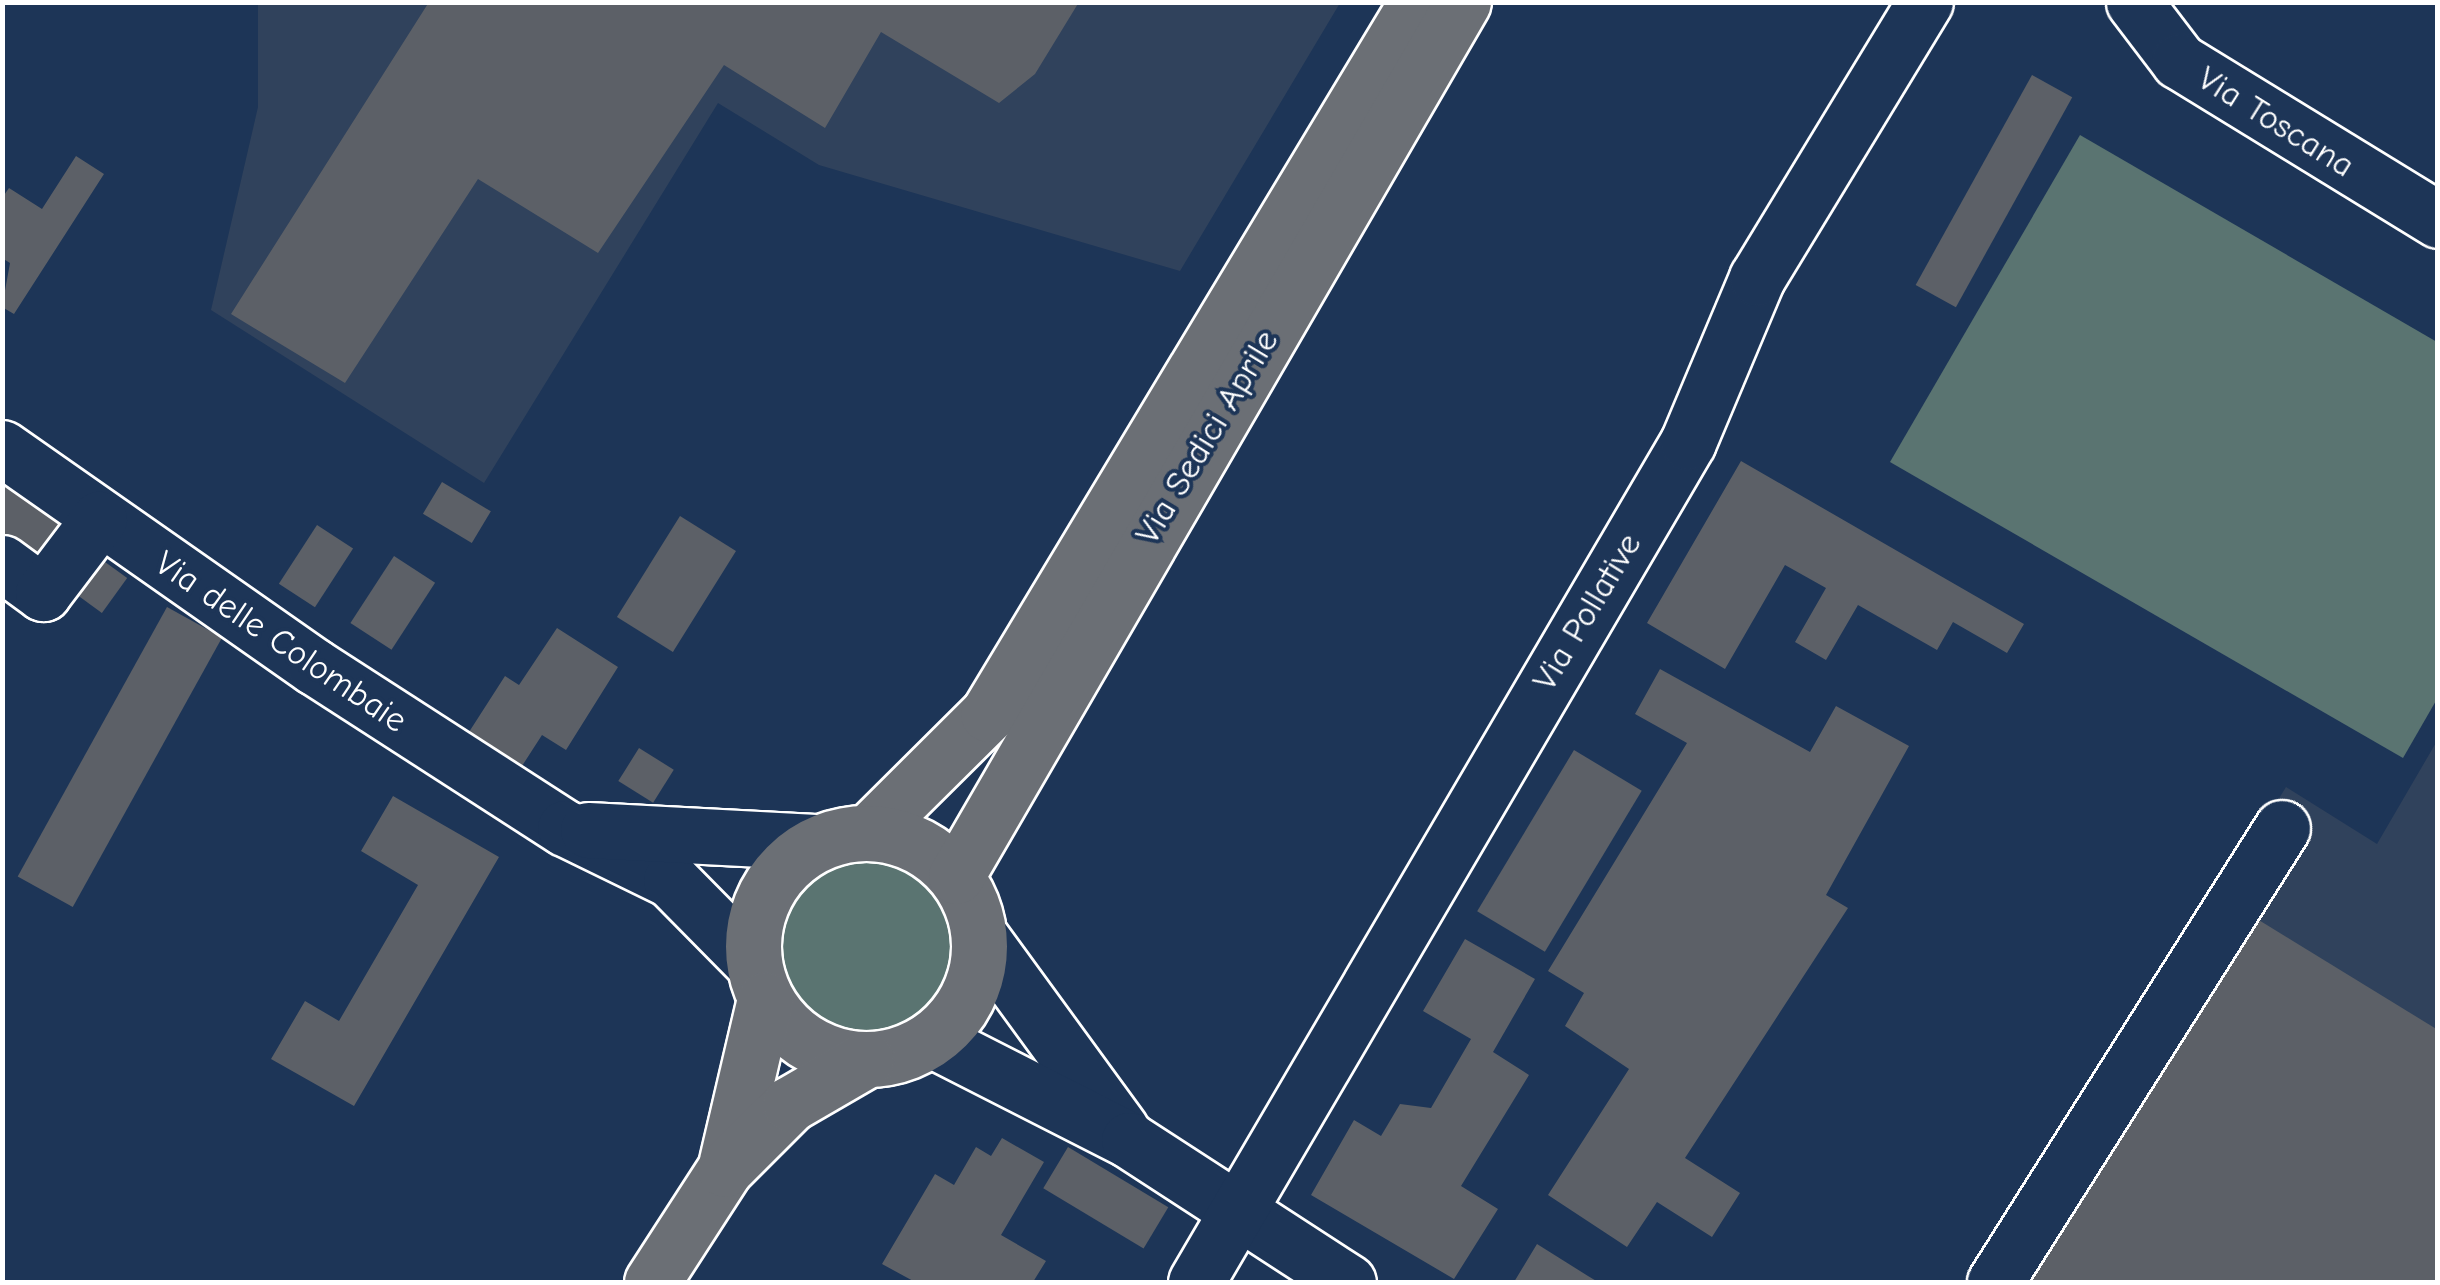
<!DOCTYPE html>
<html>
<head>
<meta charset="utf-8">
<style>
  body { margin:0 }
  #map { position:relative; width:2440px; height:1285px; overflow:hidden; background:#1d3557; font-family:"Comic Neue",sans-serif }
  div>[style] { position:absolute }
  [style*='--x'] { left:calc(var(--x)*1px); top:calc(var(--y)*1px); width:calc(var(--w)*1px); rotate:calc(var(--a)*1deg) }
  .built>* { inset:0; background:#30425c }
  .green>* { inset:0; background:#5a7471 }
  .round { border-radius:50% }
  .building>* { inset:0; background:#5c6067; transform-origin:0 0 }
  .roads { filter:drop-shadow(2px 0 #fff) drop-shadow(-2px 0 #fff) drop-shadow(0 2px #fff) drop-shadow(0 -2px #fff) }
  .minor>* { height:55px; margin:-27.5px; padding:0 27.5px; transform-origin:27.5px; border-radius:27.5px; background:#1d3557 }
  .major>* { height:55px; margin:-27.5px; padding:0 27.5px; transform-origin:27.5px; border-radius:27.5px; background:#6b6f75 }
  .major>.ring { margin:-27.5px; padding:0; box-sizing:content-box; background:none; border:55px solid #6b6f75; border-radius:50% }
  span { translate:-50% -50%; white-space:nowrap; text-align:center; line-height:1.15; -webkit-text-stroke:8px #1d3557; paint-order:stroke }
  .street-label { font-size:35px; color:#fff }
  .frame { position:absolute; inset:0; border:5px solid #fff; pointer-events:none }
</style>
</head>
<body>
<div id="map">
  <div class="built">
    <div style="clip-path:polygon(258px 3px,1340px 3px,1180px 271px,819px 165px,718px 103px,484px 483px,211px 310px,258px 107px)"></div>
    <div style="clip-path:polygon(2437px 741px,2437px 1282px,1981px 1282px,2286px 787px,2377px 844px)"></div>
  </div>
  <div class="green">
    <div style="clip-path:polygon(2080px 135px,2437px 342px,2437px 699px,2403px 758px,1890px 462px)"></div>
    <div class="round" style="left:775px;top:855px;width:182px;height:182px"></div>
  </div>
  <div class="building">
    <div style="clip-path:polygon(429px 2px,1079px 2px,1035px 74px,999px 103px,881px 32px,825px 128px,724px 65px,598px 253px,478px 179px,345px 383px,231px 314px)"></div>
    <div style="left:2032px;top:75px;width:46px;height:240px;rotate:29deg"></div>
    <div style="clip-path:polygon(76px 156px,104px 174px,14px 314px,2px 307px,10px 263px,2px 258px,2px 198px,9px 188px,42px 209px)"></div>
    <div style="clip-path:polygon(1741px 461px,2024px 624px,2007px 653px,1953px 622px,1937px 650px,1858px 605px,1826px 660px,1795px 642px,1826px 588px,1785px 565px,1725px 669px,1647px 623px)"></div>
    <div style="clip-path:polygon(2px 464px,76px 520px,39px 569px,2px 541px)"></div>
    <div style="left:442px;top:482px;width:57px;height:37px;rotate:31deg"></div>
    <div style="left:680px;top:516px;width:66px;height:119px;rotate:32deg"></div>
    <div style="left:317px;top:525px;width:43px;height:70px;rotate:33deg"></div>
    <div style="left:94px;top:554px;width:41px;height:43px;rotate:36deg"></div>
    <div style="left:394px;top:556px;width:49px;height:80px;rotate:33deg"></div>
    <div style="left:167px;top:607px;width:63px;height:308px;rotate:29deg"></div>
    <div style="clip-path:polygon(557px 628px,618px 667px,566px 750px,542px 735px,522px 766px,469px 732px,505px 676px,519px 685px)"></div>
    <div style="clip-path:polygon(1660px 669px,1810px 752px,1836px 706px,1909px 746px,1826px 895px,1848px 908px,1685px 1158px,1740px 1193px,1712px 1237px,1657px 1202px,1627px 1247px,1548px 1195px,1629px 1069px,1565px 1026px,1584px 993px,1548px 971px,1687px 743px,1635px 714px)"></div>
    <div style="left:639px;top:748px;width:41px;height:39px;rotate:32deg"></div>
    <div style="left:1574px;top:750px;width:79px;height:188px;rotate:31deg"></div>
    <div style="clip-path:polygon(393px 796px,499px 857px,354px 1106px,271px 1059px,305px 1001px,339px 1021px,418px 885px,361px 851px)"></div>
    <div style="clip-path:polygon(2249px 914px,2438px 1030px,2438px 1282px,2020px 1282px)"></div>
    <div style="clip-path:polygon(1465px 939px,1535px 979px,1493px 1052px,1529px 1075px,1461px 1186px,1498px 1209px,1454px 1279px,1311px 1195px,1354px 1120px,1381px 1136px,1400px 1104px,1431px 1108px,1471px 1039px,1423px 1011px)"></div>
    <div style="clip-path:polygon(1002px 1138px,1044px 1162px,1001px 1235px,1046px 1261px,1033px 1282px,915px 1282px,882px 1264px,935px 1174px,954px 1185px,976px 1147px,991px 1156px)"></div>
    <div style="left:1068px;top:1147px;width:117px;height:48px;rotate:31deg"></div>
    <div style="clip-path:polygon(1537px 1244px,1588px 1276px,1598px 1282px,1514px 1282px)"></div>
  </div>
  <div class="roads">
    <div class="minor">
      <div style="--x:2134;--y:2;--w:74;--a:52.7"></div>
      <div style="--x:2179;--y:61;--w:304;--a:31.5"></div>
      <div style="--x:2;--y:448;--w:382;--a:35"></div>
      <div style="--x:315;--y:667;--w:297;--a:32.8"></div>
      <div style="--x:565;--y:828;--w:118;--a:26.1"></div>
      <div style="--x:671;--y:880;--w:112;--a:45.4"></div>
      <div style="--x:2;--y:563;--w:51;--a:36.2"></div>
      <div style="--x:43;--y:593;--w:93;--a:-52.9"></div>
      <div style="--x:588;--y:830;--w:232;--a:3"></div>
      <div style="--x:979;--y:935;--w:241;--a:53.9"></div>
      <div style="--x:931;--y:1039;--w:222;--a:27"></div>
      <div style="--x:1129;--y:1140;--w:261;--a:33"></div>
      <div style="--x:1196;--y:1282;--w:973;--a:-59.64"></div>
      <div style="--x:1688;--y:442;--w:178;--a:-67.2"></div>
      <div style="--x:1757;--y:278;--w:323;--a:-58.7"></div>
      <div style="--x:1995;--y:1282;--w:537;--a:-57.7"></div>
    </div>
    <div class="major">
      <div style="--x:869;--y:832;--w:168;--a:-44.8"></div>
      <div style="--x:988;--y:714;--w:831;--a:-58.93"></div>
      <div class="ring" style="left:753px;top:833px;width:171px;height:171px"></div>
      <div style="--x:956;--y:876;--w:1010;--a:-59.88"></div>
      <div style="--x:727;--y:1161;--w:166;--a:-76.8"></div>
      <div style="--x:652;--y:1282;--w:135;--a:-57.1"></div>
      <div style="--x:725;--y:1169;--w:92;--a:-45"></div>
      <div style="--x:790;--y:1104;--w:88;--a:-30.1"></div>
    </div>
  </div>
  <div class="street-label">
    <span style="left:2276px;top:122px;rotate:32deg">Via Toscana</span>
    <span style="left:1207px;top:437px;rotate:-59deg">Via Sedici Aprile</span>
    <span style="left:1587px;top:612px;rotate:-59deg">Via Pollative</span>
    <span style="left:281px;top:642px;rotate:34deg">Via delle Colombaie</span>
  </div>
  <div class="frame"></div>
</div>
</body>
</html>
